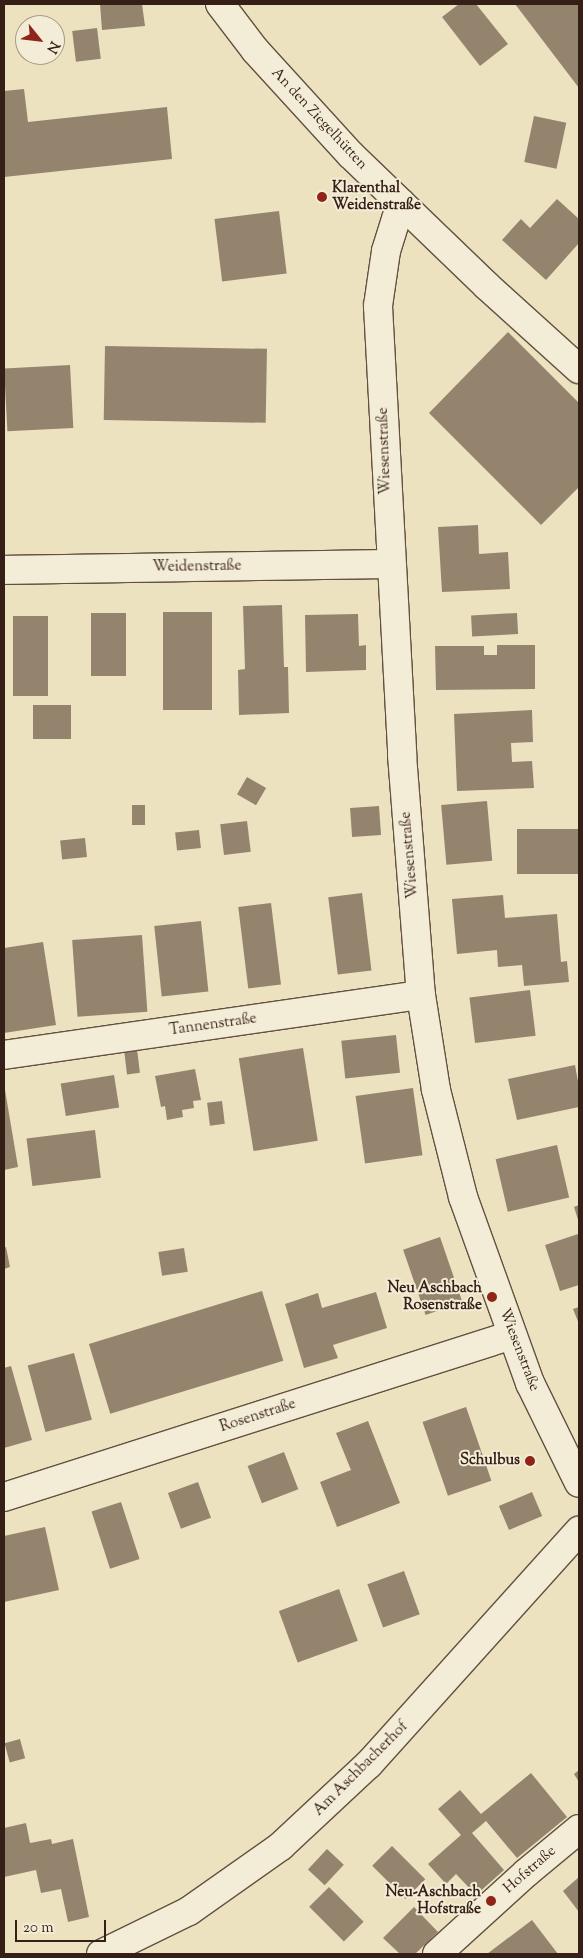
<!DOCTYPE html>
<html>
<head>
<meta charset="utf-8">
<style>
  body { margin:0 }
  #map { position:relative; width:583px; height:1958px; overflow:hidden; background:#ece2c0; font-family:"Sorts Mill Goudy",serif }
  div>[style] { position:absolute }
  [style*='--x'] { left:calc(var(--x)*1px); top:calc(var(--y)*1px); width:calc(var(--w)*1px); rotate:calc(var(--a)*1deg) }
  .building>* { inset:0; background:#94846e; transform-origin:0 0 }
  .roads { filter:drop-shadow(1px 0 #635040) drop-shadow(-1px 0 #635040) drop-shadow(0 1px #635040) drop-shadow(0 -1px #635040) }
  .minor>* { height:28px; margin:-14px; padding:0 14px; transform-origin:14px; border-radius:14px; background:#f3ecd6 }
  .dots>* { width:14px; height:14px; translate:-50% -50%; box-sizing:border-box; border:2px solid #f3ecd6; border-radius:50% }
  span { translate:-50% -50%; white-space:nowrap; text-align:center; line-height:1.15; -webkit-text-stroke:4px #f3ecd6; paint-order:stroke }
  .street-label { font-size:15px; color:#351f16 }
  .poi-label { font-size:15px; color:#351f16; font-weight:700 }
  .left { translate:0 -50%; text-align:left }
  .right { translate:-100% -50%; text-align:right }
  .frame { position:absolute; inset:0; border:5px solid #351f16; pointer-events:none }
  .north { position:absolute; left:15px; top:15px; width:50px; height:50px; box-sizing:border-box; background:#f3ecd6; border:1px solid #a79a89; border-radius:50%; rotate:119deg; font-size:14px; font-weight:700; line-height:20px; text-align:center; color:#351f16 }
  .north::after { content:''; display:block; margin:auto; width:18px; height:22px; background:#8f2418; clip-path:polygon(50% 0,100% 100%,50% 72%,0 100%) }
  .scale { position:absolute; left:15px; top:1920px; width:91px; height:22px; box-sizing:border-box; border:2px solid #351f16; border-top:0; padding-left:6px; font-size:15px; line-height:18px; white-space:nowrap; color:#351f16; -webkit-text-stroke:4px #f3ecd6; paint-order:stroke }
</style>
</head>
<body>
<div id="map">
  <div class="building">
    <div style="clip-path:polygon(100px 4px,142px 4px,145px 26px,102px 30px)"></div>
    <div style="clip-path:polygon(459px 4px,476px 4px,508px 44px,480px 66px,442px 17px)"></div>
    <div style="clip-path:polygon(515px 4px,579px 4px,579px 88px)"></div>
    <div style="left:97px;top:28px;width:31px;height:25px;rotate:83deg"></div>
    <div style="clip-path:polygon(24px 89px,28px 122px,167px 107px,172px 159px,4px 177px,4px 91px)"></div>
    <div style="left:534px;top:116px;width:33px;height:47px;rotate:12deg"></div>
    <div style="clip-path:polygon(557px 199px,579px 219px,579px 243px,546px 280px,502px 240px,521px 219px,530px 228px)"></div>
    <div style="left:279px;top:211px;width:63px;height:65px;rotate:83deg"></div>
    <div style="clip-path:polygon(508px 332px,579px 403px,579px 487px,541px 525px,429px 413px)"></div>
    <div style="left:105px;top:346px;width:162px;height:74px;rotate:1deg"></div>
    <div style="left:70px;top:365px;width:63px;height:66px;rotate:87deg"></div>
    <div style="clip-path:polygon(478px 525px,479px 554px,508px 552px,510px 589px,442px 592px,438px 527px)"></div>
    <div style="clip-path:polygon(282px 605px,284px 667px,288px 667px,289px 713px,239px 715px,238px 670px,245px 669px,243px 606px)"></div>
    <div style="left:163px;top:612px;width:49px;height:98px"></div>
    <div style="left:91px;top:613px;width:35px;height:63px"></div>
    <div style="left:517px;top:613px;width:21px;height:46px;rotate:87deg"></div>
    <div style="clip-path:polygon(358px 614px,359px 646px,366px 645px,366px 670px,306px 672px,305px 615px)"></div>
    <div style="left:13px;top:616px;width:35px;height:80px"></div>
    <div style="clip-path:polygon(497px 645px,535px 645px,535px 689px,436px 690px,435px 646px,484px 646px,484px 655px,497px 655px)"></div>
    <div style="left:33px;top:705px;width:38px;height:34px"></div>
    <div style="clip-path:polygon(532px 710px,533px 742px,511px 743px,512px 762px,532px 761px,534px 788px,457px 791px,454px 714px)"></div>
    <div style="left:247px;top:777px;width:22px;height:20px;rotate:30deg"></div>
    <div style="left:487px;top:801px;width:60px;height:46px;rotate:85deg"></div>
    <div style="left:132px;top:805px;width:13px;height:20px"></div>
    <div style="left:379px;top:806px;width:29px;height:29px;rotate:86deg"></div>
    <div style="left:247px;top:821px;width:31px;height:27px;rotate:83deg"></div>
    <div style="left:579px;top:829px;width:45px;height:62px;rotate:90deg"></div>
    <div style="left:199px;top:830px;width:18px;height:24px;rotate:84deg"></div>
    <div style="left:85px;top:838px;width:19px;height:25px;rotate:84deg"></div>
    <div style="left:362px;top:893px;width:78px;height:34px;rotate:83deg"></div>
    <div style="clip-path:polygon(503px 895px,505px 918px,557px 914px,561px 962px,567px 961px,569px 982px,524px 986px,522px 965px,498px 967px,497px 950px,457px 954px,452px 899px)"></div>
    <div style="left:271px;top:903px;width:82px;height:33px;rotate:83deg"></div>
    <div style="left:201px;top:921px;width:71px;height:47px;rotate:84deg"></div>
    <div style="left:142px;top:935px;width:77px;height:70px;rotate:86deg"></div>
    <div style="clip-path:polygon(43px 942px,56px 1025px,4px 1033px,4px 948px)"></div>
    <div style="left:530px;top:990px;width:46px;height:61px;rotate:83deg"></div>
    <div style="left:396px;top:1035px;width:38px;height:55px;rotate:84deg"></div>
    <div style="left:303px;top:1048px;width:94px;height:65px;rotate:81deg"></div>
    <div style="left:137px;top:1049px;width:24px;height:13px;rotate:83deg"></div>
    <div style="clip-path:polygon(575px 1065px,579px 1087px,579px 1107px,517px 1120px,508px 1079px)"></div>
    <div style="clip-path:polygon(195px 1069px,201px 1100px,193px 1101px,194px 1108px,182px 1110px,183px 1117px,167px 1120px,165px 1106px,161px 1107px,155px 1076px)"></div>
    <div style="left:114px;top:1075px;width:33px;height:54px;rotate:81deg"></div>
    <div style="clip-path:polygon(4px 1084px,18px 1167px,4px 1170px)"></div>
    <div style="left:413px;top:1088px;width:68px;height:58px;rotate:82deg"></div>
    <div style="left:222px;top:1101px;width:23px;height:15px;rotate:83deg"></div>
    <div style="left:95px;top:1130px;width:48px;height:69px;rotate:83deg"></div>
    <div style="left:557px;top:1145px;width:54px;height:63px;rotate:77deg"></div>
    <div style="clip-path:polygon(579px 1205px,579px 1223px,574px 1207px)"></div>
    <div style="clip-path:polygon(578px 1234px,579px 1285px,560px 1291px,545px 1245px)"></div>
    <div style="left:440px;top:1237px;width:69px;height:39px;rotate:71deg"></div>
    <div style="clip-path:polygon(6px 1247px,10px 1267px,4px 1269px,4px 1248px)"></div>
    <div style="left:184px;top:1248px;width:24px;height:26px;rotate:81deg"></div>
    <div style="left:262px;top:1291px;width:73px;height:181px;rotate:73deg"></div>
    <div style="clip-path:polygon(376px 1292px,387px 1328px,333px 1345px,338px 1358px,304px 1368px,285px 1304px,318px 1293px,322px 1308px)"></div>
    <div style="clip-path:polygon(579px 1307px,579px 1324px,573px 1309px)"></div>
    <div style="left:74px;top:1353px;width:69px;height:48px;rotate:75deg"></div>
    <div style="clip-path:polygon(11px 1366px,32px 1440px,4px 1448px,4px 1368px)"></div>
    <div style="left:466px;top:1407px;width:78px;height:46px;rotate:71deg"></div>
    <div style="clip-path:polygon(368px 1421px,400px 1503px,337px 1527px,320px 1482px,351px 1470px,336px 1433px)"></div>
    <div style="left:284px;top:1452px;width:40px;height:39px;rotate:69deg"></div>
    <div style="left:198px;top:1482px;width:38px;height:32px;rotate:70deg"></div>
    <div style="left:532px;top:1492px;width:26px;height:36px;rotate:67deg"></div>
    <div style="left:121px;top:1502px;width:60px;height:31px;rotate:72deg"></div>
    <div style="clip-path:polygon(45px 1527px,59px 1590px,4px 1602px,4px 1536px)"></div>
    <div style="left:404px;top:1571px;width:46px;height:39px;rotate:70deg"></div>
    <div style="left:339px;top:1589px;width:55px;height:64px;rotate:70deg"></div>
    <div style="left:20px;top:1739px;width:20px;height:16px;rotate:75deg"></div>
    <div style="clip-path:polygon(579px 1770px,579px 1782px,574px 1774px)"></div>
    <div style="clip-path:polygon(531px 1773px,567px 1817px,517px 1858px,486px 1821px,472px 1833px,504px 1870px,476px 1895px,456px 1874px,446px 1884px,428px 1864px,461px 1835px,438px 1809px,460px 1790px,481px 1814px)"></div>
    <div style="clip-path:polygon(26px 1823px,30px 1843px,51px 1839px,52px 1844px,73px 1839px,89px 1917px,68px 1922px,61px 1889px,41px 1893px,36px 1870px,4px 1877px,4px 1828px)"></div>
    <div style="left:392px;top:1846px;width:47px;height:28px;rotate:45deg"></div>
    <div style="left:327px;top:1849px;width:23px;height:28px;rotate:43deg"></div>
    <div style="clip-path:polygon(579px 1877px,579px 1912px,563px 1891px)"></div>
    <div style="left:329px;top:1887px;width:49px;height:28px;rotate:45deg"></div>
    <div style="clip-path:polygon(414px 1907px,438px 1932px,415px 1954px,400px 1954px,383px 1938px)"></div>
    <div style="clip-path:polygon(532px 1920px,558px 1954px,487px 1954px)"></div>
  </div>
  <div class="roads">
    <div class="minor">
      <div style="--x:220;--y:4;--w:58;--a:52.7"></div>
      <div style="--x:255;--y:50;--w:142;--a:47.6"></div>
      <div style="--x:351;--y:155;--w:189;--a:43.9"></div>
      <div style="--x:487;--y:286;--w:124;--a:42.1"></div>
      <div style="--x:401;--y:203;--w:50;--a:107.4"></div>
      <div style="--x:386;--y:251;--w:56;--a:98.3"></div>
      <div style="--x:378;--y:306;--w:450;--a:86.9"></div>
      <div style="--x:402;--y:755;--w:241;--a:85.5"></div>
      <div style="--x:421;--y:995;--w:96;--a:81"></div>
      <div style="--x:436;--y:1090;--w:110;--a:75.8"></div>
      <div style="--x:463;--y:1197;--w:198;--a:70.2"></div>
      <div style="--x:530;--y:1383;--w:111;--a:63.9"></div>
      <div style="--x:4;--y:570;--w:386;--a:-0.9"></div>
      <div style="--x:4;--y:1055;--w:421;--a:-8.2"></div>
      <div style="--x:4;--y:1497;--w:533;--a:-17.69"></div>
      <div style="--x:101;--y:1954;--w:98;--a:-26"></div>
      <div style="--x:189;--y:1911;--w:113;--a:-35.2"></div>
      <div style="--x:281;--y:1846;--w:120;--a:-43"></div>
      <div style="--x:369;--y:1764;--w:314;--a:-48"></div>
      <div style="--x:437;--y:1954;--w:120;--a:-42.3"></div>
      <div style="--x:526;--y:1873;--w:69;--a:-39.7"></div>
    </div>
  </div>
  <div class="dots">
    <div style="left:322px;top:197px;background:#8f2418"></div>
    <div style="left:492px;top:1297px;background:#8f2418"></div>
    <div style="left:530px;top:1461px;background:#8f2418"></div>
    <div style="left:491px;top:1901px;background:#8f2418"></div>
  </div>
  <div class="street-label">
    <span style="left:319px;top:119px;rotate:47deg">An den Ziegelhütten</span>
    <span style="left:385px;top:451px;rotate:-92deg">Wiesenstraße</span>
    <span style="left:197px;top:567px;rotate:-1deg">Weidenstraße</span>
    <span style="left:410px;top:855px;rotate:-95deg">Wiesenstraße</span>
    <span style="left:213px;top:1025px;rotate:-8deg">Tannenstraße</span>
    <span style="left:519px;top:1350px;rotate:69deg">Wiesenstraße</span>
    <span style="left:258px;top:1416px;rotate:-18deg">Rosenstraße</span>
    <span style="left:361px;top:1769px;rotate:-45deg">Am Aschbacherhof</span>
    <span style="left:530px;top:1870px;rotate:-41deg">Hofstraße</span>
  </div>
  <div class="poi-label">
    <span class="left" style="left:332px;top:197px">Klarenthal<br>Weidenstraße</span>
    <span class="right" style="left:482px;top:1297px">Neu Aschbach<br>Rosenstraße</span>
    <span class="right" style="left:520px;top:1461px">Schulbus</span>
    <span class="right" style="left:481px;top:1901px">Neu-Aschbach<br>Hofstraße</span>
  </div>
  <div class="frame"></div>
  <div class="north">N</div>
  <div class="scale">20 m</div>
</div>
</body>
</html>
